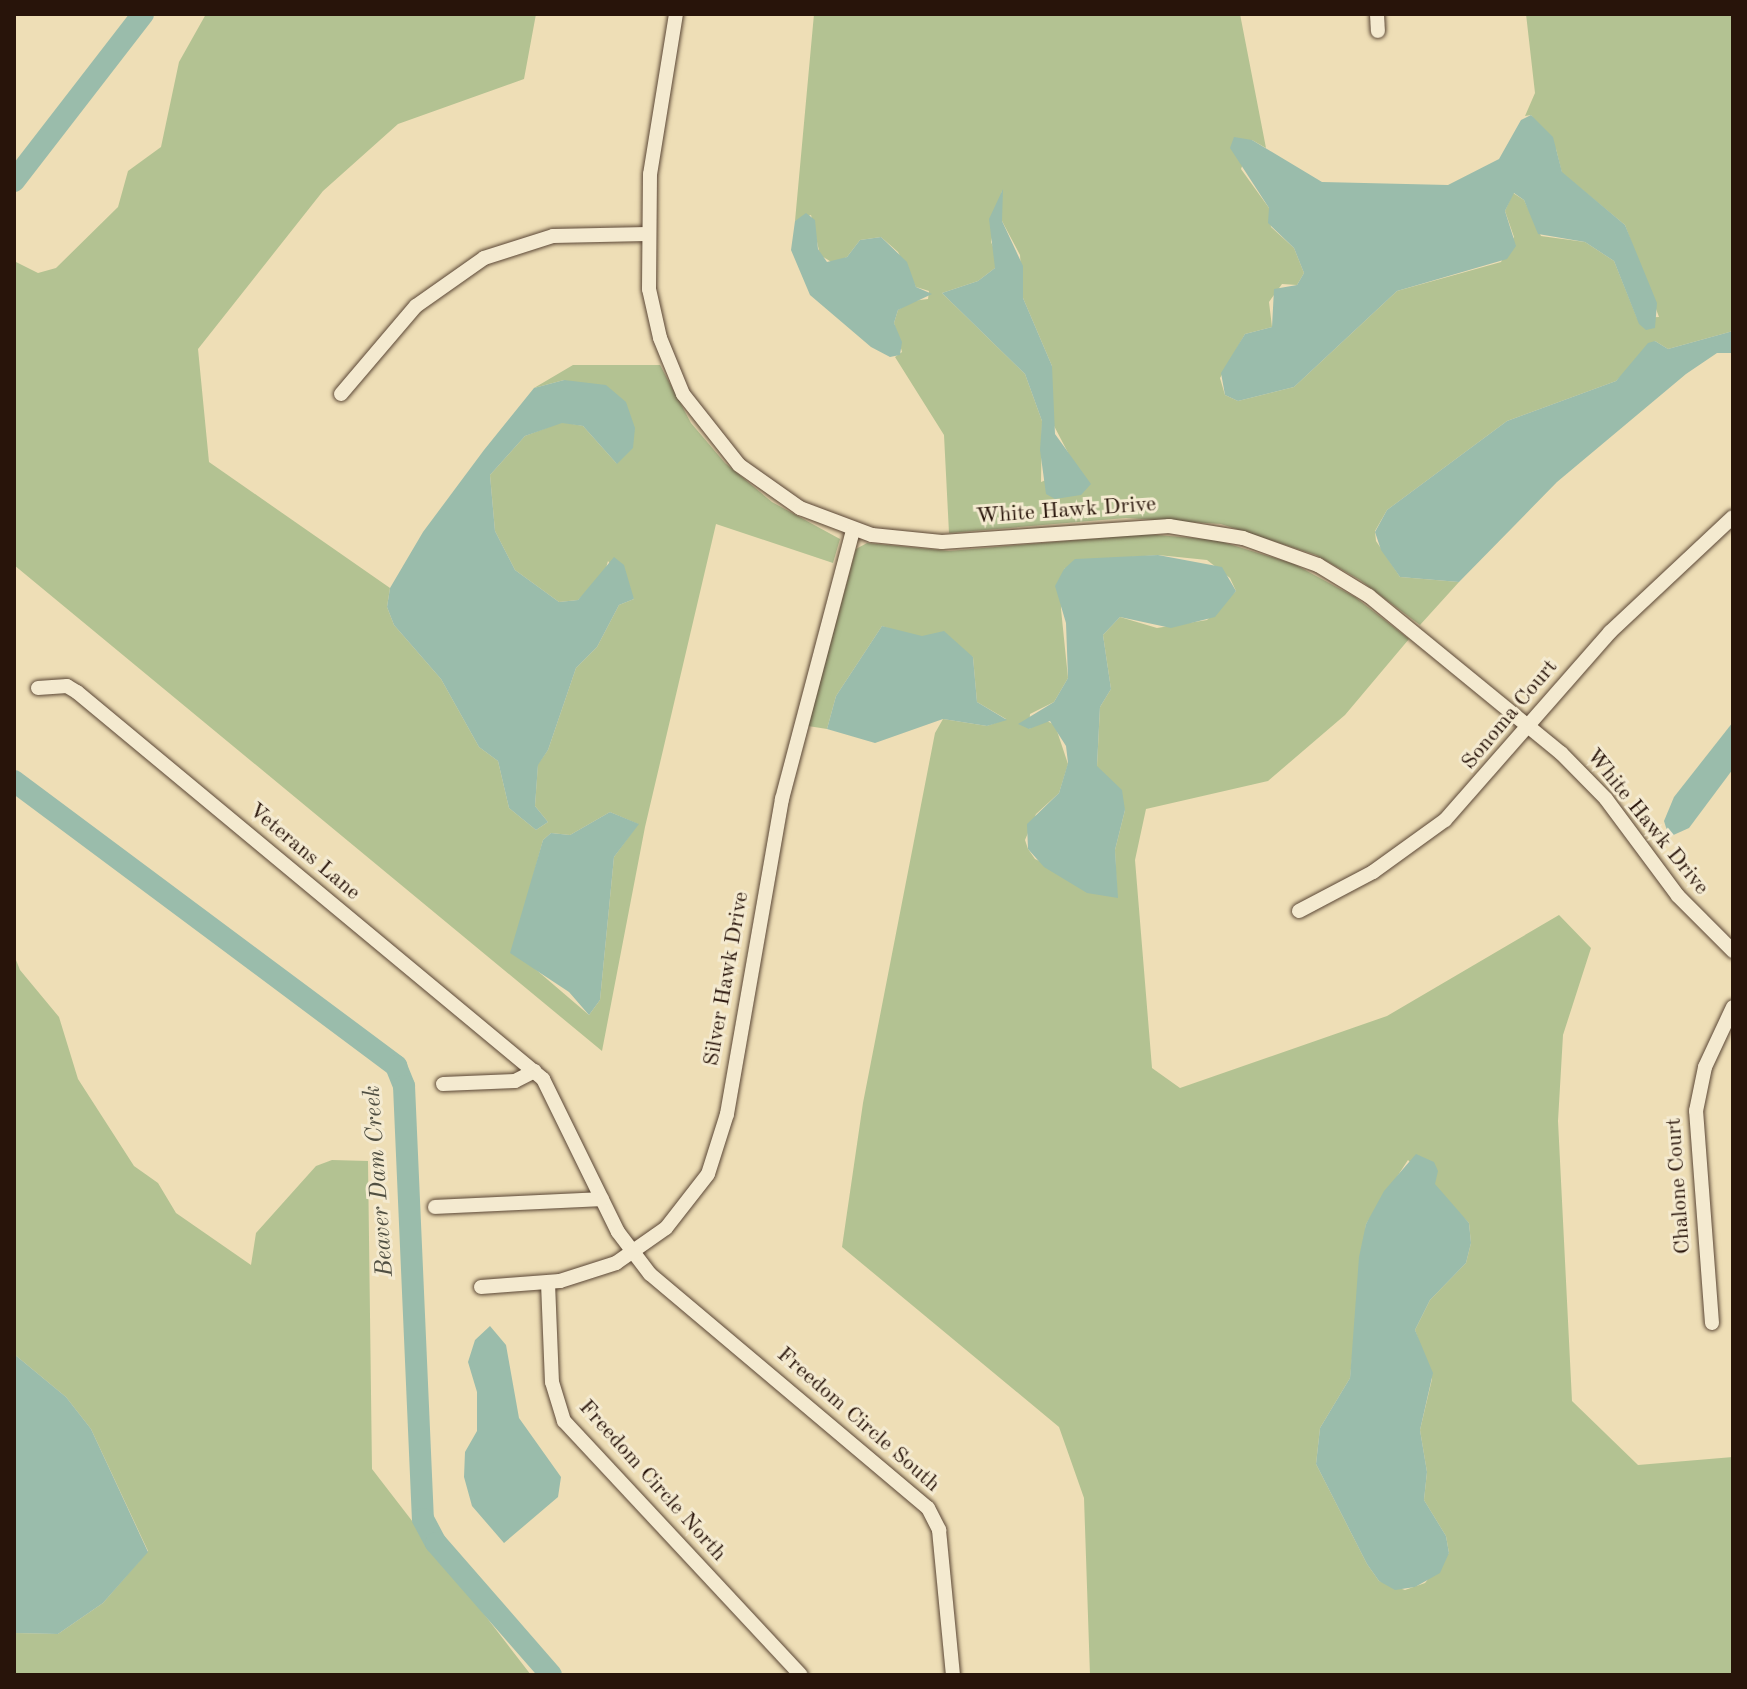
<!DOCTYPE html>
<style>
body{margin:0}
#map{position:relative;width:1747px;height:1689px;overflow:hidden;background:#eedeb6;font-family:"Old Standard TT",serif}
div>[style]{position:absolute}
.green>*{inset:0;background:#b3c292}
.water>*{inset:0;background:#9abcab}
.river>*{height:22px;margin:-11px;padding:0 11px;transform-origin:11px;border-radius:11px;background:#9abcab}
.roads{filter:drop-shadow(0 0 2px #5a4635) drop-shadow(0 0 2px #5a4635)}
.minor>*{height:14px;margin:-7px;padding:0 7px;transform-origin:7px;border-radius:7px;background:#f4ead0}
span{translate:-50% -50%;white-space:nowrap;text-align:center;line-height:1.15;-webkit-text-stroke:6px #f4ead0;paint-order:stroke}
.street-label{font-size:22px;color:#28140a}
.water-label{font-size:24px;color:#504f42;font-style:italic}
.frame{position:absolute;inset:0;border:16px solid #28140a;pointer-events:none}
</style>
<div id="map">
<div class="green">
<div style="clip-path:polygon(evenodd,206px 14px,536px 14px,524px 79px,398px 124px,323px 191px,198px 349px,209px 462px,390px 588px,387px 607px,394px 625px,441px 679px,479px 747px,498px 761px,509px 808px,536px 830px,548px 822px,535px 806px,538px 764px,548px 750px,576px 668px,597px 647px,619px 605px,634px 599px,608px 561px,604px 575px,578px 600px,559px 602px,515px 570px,495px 531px,490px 475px,525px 436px,562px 422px,583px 426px,617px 464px,564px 380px,534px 388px,573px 365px,660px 365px,691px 423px,725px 463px,772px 502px,840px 539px,833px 563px,716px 524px,645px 827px,602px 1051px,14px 565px,14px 261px,38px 273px,56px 268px,118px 207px,128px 171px,161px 147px,179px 62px,206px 14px,610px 812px,638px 824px,614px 857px,600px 1000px,589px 1015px,513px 950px,543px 840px,551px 833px,570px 835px,610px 812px)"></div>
<div style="clip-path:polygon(evenodd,814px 14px,1240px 14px,1266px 148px,1252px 140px,1241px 169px,1269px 208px,1271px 227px,1294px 248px,1304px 273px,1297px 285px,1282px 284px,1269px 302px,1272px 327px,1245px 334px,1220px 378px,1225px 395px,1238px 401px,1294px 387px,1397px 291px,1501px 262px,1514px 237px,1505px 211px,1513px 193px,1524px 200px,1541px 236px,1585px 242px,1614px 261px,1637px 318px,1659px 317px,1625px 225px,1562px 173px,1556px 149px,1531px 115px,1525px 116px,1535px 93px,1526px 14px,1733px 14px,1733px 331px,1668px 349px,1655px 341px,1616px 381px,1507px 421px,1387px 510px,1375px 531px,1376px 541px,1400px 577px,1459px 582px,1420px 625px,1360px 580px,1316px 555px,1221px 524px,1126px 518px,949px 533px,944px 435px,895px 357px,902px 352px,894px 323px,898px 310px,912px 301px,928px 299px,929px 291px,916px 287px,898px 252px,881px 237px,860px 240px,847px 257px,833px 263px,820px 255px,811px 215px,795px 221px,814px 14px,1002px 191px,1002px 221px,1020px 255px,1023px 298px,1052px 366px,1052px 422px,1076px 468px,1041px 482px,1042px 421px,1025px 374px,942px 293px,978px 281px,995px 268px,998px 258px,991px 242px,1002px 191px)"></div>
<div style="clip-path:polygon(evenodd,1146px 534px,1216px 540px,1294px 564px,1355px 597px,1409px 639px,1345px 715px,1268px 781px,1146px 809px,1135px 860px,1152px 1068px,1180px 1088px,1387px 1016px,1559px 915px,1591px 948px,1563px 1035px,1558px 1121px,1572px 1401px,1638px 1465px,1733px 1457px,1733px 1675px,1090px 1675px,1084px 1498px,1059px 1427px,842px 1247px,863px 1103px,935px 733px,943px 719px,987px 726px,1006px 719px,977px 702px,973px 657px,882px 626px,836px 696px,827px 729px,808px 726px,856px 549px,867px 543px,949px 551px,1146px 534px,1158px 555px,1207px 560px,1230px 578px,1236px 591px,1207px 620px,1157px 628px,1120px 617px,1103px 635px,1111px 689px,1100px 707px,1097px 767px,1125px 810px,1115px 850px,1117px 897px,1035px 859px,1028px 849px,1025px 840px,1036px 814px,1059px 793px,1068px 764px,1055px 725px,1045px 720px,1029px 729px,1030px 714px,1054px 702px,1068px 678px,1061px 609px,1064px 569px,1078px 561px,1158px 555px,1146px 534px,1408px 1160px,1469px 1223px,1471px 1243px,1466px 1263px,1430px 1300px,1415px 1330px,1432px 1379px,1420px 1430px,1427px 1472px,1424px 1500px,1446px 1536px,1449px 1553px,1425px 1583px,1405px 1590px,1379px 1581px,1367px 1564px,1316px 1464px,1320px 1428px,1350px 1378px,1366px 1224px,1408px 1160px)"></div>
<div style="clip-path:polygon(14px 955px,20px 970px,59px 1017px,78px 1079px,134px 1166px,158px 1183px,176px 1213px,251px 1265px,256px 1233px,316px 1166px,332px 1160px,368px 1161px,372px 1469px,531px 1675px,14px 1675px,14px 1633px,58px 1634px,103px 1603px,148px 1551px,91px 1429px,66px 1397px,14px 1354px)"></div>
</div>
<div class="water">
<div style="clip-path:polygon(1531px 115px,1553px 137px,1562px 172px,1625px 225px,1657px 303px,1655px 328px,1646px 330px,1639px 324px,1614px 261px,1585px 242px,1538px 234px,1524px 200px,1514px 193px,1505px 211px,1516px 246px,1507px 259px,1397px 291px,1294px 387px,1238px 401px,1225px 395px,1221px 373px,1245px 334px,1272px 327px,1274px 289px,1297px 285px,1304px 273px,1294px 248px,1268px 223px,1269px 208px,1230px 148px,1234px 137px,1252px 140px,1322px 182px,1448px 185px,1499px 159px,1521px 120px)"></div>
<div style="clip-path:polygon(1003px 189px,1002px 221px,1023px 266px,1023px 298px,1052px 366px,1055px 434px,1091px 484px,1081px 495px,1055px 499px,1046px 494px,1040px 450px,1042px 421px,1025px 374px,942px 293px,978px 281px,995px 268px,989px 219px)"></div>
<div style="clip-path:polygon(806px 213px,815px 220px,818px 249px,827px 262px,847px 257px,860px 240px,881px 237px,907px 262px,916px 287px,932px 294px,898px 310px,894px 323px,902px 342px,900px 355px,890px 357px,871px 347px,810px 295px,791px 250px,795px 221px)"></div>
<div style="clip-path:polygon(1733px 331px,1733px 353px,1717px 353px,1686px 374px,1557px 482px,1459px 582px,1400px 577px,1381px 550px,1375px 532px,1387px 510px,1507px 421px,1616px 381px,1648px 343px,1655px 341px,1668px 349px)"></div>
<div style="clip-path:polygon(564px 380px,606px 385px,626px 402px,635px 428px,633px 448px,617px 464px,583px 426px,562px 423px,525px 436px,490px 475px,495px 531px,515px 570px,559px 602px,578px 600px,614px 557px,624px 565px,634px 599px,619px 605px,597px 647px,576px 668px,548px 750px,538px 765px,535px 806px,548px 822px,536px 830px,509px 808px,498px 761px,479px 747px,441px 679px,394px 625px,387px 607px,390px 588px,423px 532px,484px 450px,534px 388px)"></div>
<div style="clip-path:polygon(1158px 555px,1222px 567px,1236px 591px,1215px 617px,1171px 628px,1120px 617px,1103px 635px,1111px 689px,1100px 707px,1097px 766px,1122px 790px,1125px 810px,1115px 850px,1118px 898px,1087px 893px,1044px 867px,1028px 849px,1027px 824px,1059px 793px,1068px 763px,1066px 746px,1050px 721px,1029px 729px,1018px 724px,1054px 702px,1068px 678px,1066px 623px,1055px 586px,1064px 569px,1075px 559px)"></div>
<div style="clip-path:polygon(882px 626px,922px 636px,944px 631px,973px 657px,977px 702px,1007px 720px,987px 726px,943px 719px,875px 743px,827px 729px,836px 696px)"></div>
<div style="clip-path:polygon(1733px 722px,1733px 769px,1689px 828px,1669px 837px,1664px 821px,1674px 797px)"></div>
<div style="clip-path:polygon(610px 812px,639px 824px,614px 857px,600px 1000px,589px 1015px,569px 992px,510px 953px,543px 840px,551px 833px,570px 835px)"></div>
<div style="clip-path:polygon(1416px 1154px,1434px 1162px,1438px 1171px,1435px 1184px,1469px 1223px,1471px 1243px,1466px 1263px,1430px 1300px,1415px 1330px,1433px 1373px,1420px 1430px,1427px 1472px,1424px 1500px,1446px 1536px,1449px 1553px,1440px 1573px,1415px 1587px,1395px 1590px,1379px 1581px,1367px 1564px,1316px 1464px,1320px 1428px,1350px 1378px,1359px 1257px,1366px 1224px,1384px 1191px)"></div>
<div style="clip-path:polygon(490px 1326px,506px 1345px,519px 1418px,561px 1477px,558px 1497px,504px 1543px,472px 1506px,464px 1477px,465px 1452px,477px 1431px,477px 1392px,468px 1362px,475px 1340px)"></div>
<div style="clip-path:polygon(14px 1354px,66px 1397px,91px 1429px,148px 1552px,103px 1603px,58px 1634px,14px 1633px)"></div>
</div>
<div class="river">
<div style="left:14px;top:181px;width:211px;rotate:-52.3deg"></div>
<div style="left:14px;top:781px;width:477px;rotate:36.7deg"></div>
<div style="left:396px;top:1066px;width:22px;rotate:68deg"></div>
<div style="left:404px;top:1086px;width:433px;rotate:87.5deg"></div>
<div style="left:423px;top:1519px;width:27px;rotate:62deg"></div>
<div style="left:436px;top:1543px;width:175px;rotate:48.9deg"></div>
</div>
<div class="roads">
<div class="minor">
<div style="left:676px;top:14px;width:162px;rotate:99.2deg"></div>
<div style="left:650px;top:174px;width:115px;rotate:90.5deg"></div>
<div style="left:649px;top:289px;width:50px;rotate:77.3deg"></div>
<div style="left:660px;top:338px;width:61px;rotate:67.7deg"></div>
<div style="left:683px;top:394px;width:90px;rotate:51.7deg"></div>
<div style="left:739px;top:465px;width:75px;rotate:35.2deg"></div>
<div style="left:800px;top:508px;width:77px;rotate:20.6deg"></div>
<div style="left:872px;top:535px;width:70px;rotate:5.7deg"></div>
<div style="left:942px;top:542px;width:228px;rotate:-4deg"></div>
<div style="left:1169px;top:526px;width:75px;rotate:9.2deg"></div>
<div style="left:1243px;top:538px;width:80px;rotate:19.8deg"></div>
<div style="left:1318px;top:565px;width:60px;rotate:31.3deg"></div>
<div style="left:1369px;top:596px;width:248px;rotate:39.3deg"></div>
<div style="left:1561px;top:753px;width:64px;rotate:45.6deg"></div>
<div style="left:1606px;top:799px;width:121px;rotate:53.4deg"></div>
<div style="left:1678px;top:896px;width:78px;rotate:45deg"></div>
<div style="left:1377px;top:14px;width:17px;rotate:87deg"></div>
<div style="left:341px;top:394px;width:116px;rotate:-49.6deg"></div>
<div style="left:416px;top:306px;width:83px;rotate:-35.2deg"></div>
<div style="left:484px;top:258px;width:72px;rotate:-17.7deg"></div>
<div style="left:553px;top:236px;width:94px;rotate:-1.2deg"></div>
<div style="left:38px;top:688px;width:29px;rotate:-4deg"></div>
<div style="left:67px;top:686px;width:12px;rotate:31deg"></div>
<div style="left:77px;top:692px;width:606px;rotate:39.71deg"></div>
<div style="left:543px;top:1079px;width:170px;rotate:63.9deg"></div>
<div style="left:618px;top:1232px;width:53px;rotate:52.7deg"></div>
<div style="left:650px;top:1274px;width:363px;rotate:40.1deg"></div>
<div style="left:928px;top:1508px;width:25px;rotate:63deg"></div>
<div style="left:939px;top:1530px;width:146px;rotate:84.5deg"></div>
<div style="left:1299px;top:911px;width:84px;rotate:-27.8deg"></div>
<div style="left:1373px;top:872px;width:89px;rotate:-35.8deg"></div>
<div style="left:1445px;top:820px;width:250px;rotate:-48.7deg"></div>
<div style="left:1610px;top:632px;width:168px;rotate:-43.1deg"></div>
<div style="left:443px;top:1084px;width:72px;rotate:-2.4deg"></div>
<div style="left:515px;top:1081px;width:22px;rotate:-27deg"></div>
<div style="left:435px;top:1207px;width:167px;rotate:-2.7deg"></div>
<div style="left:548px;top:1283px;width:99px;rotate:87.7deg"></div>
<div style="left:552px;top:1382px;width:41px;rotate:72.9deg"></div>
<div style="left:564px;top:1421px;width:347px;rotate:47deg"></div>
<div style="left:481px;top:1287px;width:79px;rotate:-4.3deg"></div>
<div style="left:560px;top:1281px;width:59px;rotate:-17.8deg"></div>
<div style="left:616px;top:1263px;width:61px;rotate:-35deg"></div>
<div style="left:666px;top:1228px;width:68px;rotate:-52.1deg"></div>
<div style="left:708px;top:1174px;width:63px;rotate:-72.4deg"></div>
<div style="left:727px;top:1114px;width:320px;rotate:-80.1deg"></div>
<div style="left:782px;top:799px;width:278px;rotate:-75.2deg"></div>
<div style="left:1712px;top:1323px;width:213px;rotate:-94.3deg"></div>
<div style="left:1696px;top:1111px;width:45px;rotate:-78.4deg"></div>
<div style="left:1705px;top:1067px;width:66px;rotate:-65deg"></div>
</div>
</div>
<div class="street-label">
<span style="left:1066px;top:511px;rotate:-4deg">White Hawk Drive</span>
<span style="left:1510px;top:715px;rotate:-50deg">Sonoma Court</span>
<span style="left:1647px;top:822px;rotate:51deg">White Hawk Drive</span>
<span style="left:304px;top:852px;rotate:40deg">Veterans Lane</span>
<span style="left:727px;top:979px;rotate:-80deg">Silver Hawk Drive</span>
<span style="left:1679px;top:1186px;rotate:-94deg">Chalone Court</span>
<span style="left:858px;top:1420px;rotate:41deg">Freedom Circle South</span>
<span style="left:652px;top:1481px;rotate:48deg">Freedom Circle North</span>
</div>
<div class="water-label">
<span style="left:380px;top:1181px;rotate:-94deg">Beaver Dam Creek</span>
</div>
<div class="frame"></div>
</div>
